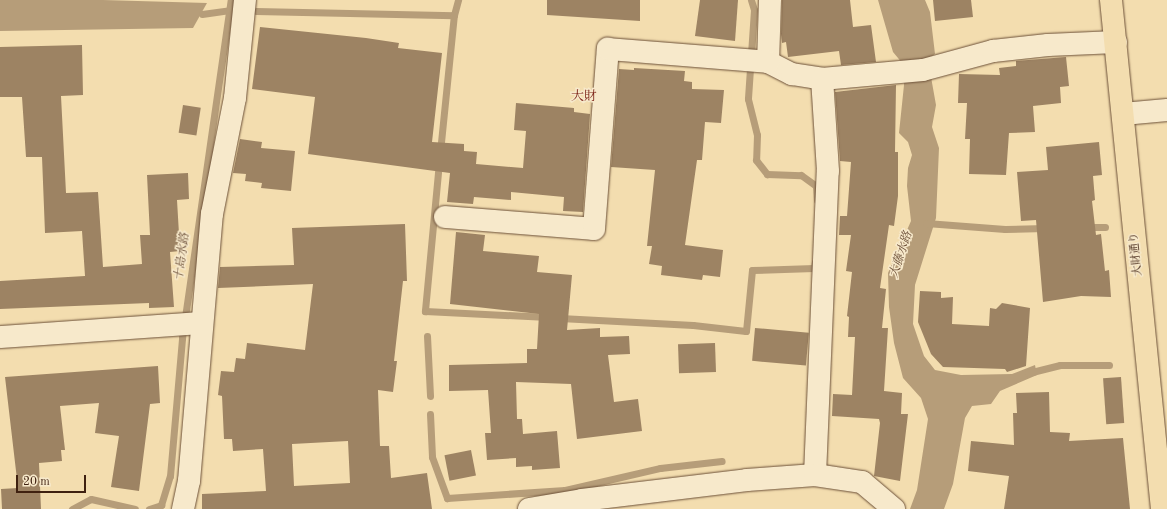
<!DOCTYPE html>
<meta charset="utf-8">
<style>
body{margin:0}
#map{position:relative;width:1167px;height:509px;overflow:hidden;background:#f3ddaf;font-family:"Old Standard TT","Noto Serif JP",serif}
div>[style]{position:absolute}
.water>*{inset:0;background:#b69d79}
.stream>*{height:7px;margin:-3.5px;padding:0 3.5px;transform-origin:3.5px;border-radius:3.5px;background:#b69d79}
.building>*{inset:0;background:#9d8363;transform-origin:0 0}
.roads{filter:drop-shadow(0 0 1px #6c5038) drop-shadow(0 0 1px #6c5038)}
.minor>*{height:22px;margin:-11px;padding:0 11px;transform-origin:11px;border-radius:11px;background:#f7e9cb}
.primary>*{height:22px;margin:-11px;padding:0 11px;transform-origin:11px;border-radius:11px;background:#f3ddaf}
span{translate:-50% -50%;white-space:nowrap;text-align:center;line-height:1.15;-webkit-text-stroke:3px #f7e9cb;paint-order:stroke}
.street-label{font-size:11px;color:#3f2110}
.water-label{font-size:12px;color:#694c35;font-style:italic}
.quarter-label{font-size:13px;color:#7a1f14}
.scale{position:absolute;left:16px;top:475px;width:70px;height:18px;box-sizing:border-box;border:2px solid #3f2110;border-top:0;padding-left:5px;font-size:12px;line-height:14px;white-space:nowrap;color:#3f2110;-webkit-text-stroke:3px #f7e9cb;paint-order:stroke}
</style>
<div id="map">
<div class="water">
<div style="clip-path:polygon(0 0,103px 0,207px 3px,193px 28px,0 31px)"></div>
<div style="clip-path:polygon(878px 0,925px 0,930px 12px,935px 54px,924px 61px,931px 77px,936px 105px,932px 127px,939px 148px,936px 218px,915px 285px,913px 324px,924px 356px,935px 370px,961px 375px,1012px 374px,1035px 365px,1037px 375px,1000px 391px,991px 404px,972px 406px,965px 418px,953px 484px,944px 509px,910px 509px,917px 490px,928px 419px,921px 398px,903px 378px,894px 343px,889px 307px,888px 273px,911px 221px,907px 186px,908px 168px,912px 155px,908px 142px,899px 133px,904px 85px,903px 64px,893px 52px)"></div>
</div>
<div class="stream">
<div style="left:751px;top:0;width:10px;rotate:73deg"></div>
<div style="left:754px;top:10px;width:89px;rotate:93.9deg"></div>
<div style="left:748px;top:99px;width:37px;rotate:76deg"></div>
<div style="left:757px;top:135px;width:25px;rotate:92deg"></div>
<div style="left:756px;top:160px;width:18px;rotate:52deg"></div>
<div style="left:767px;top:174px;width:34px;rotate:2deg"></div>
<div style="left:801px;top:175px;width:19px;rotate:36deg"></div>
<div style="left:816px;top:186px;width:14px;rotate:86deg"></div>
<div style="left:256px;top:11px;width:198px;rotate:1.2deg"></div>
<div style="left:202px;top:14px;width:28px;rotate:-8deg"></div>
<div style="left:440px;top:152px;width:138px;rotate:-84.2deg"></div>
<div style="left:454px;top:15px;width:16px;rotate:-75deg"></div>
<div style="left:439px;top:162px;width:150px;rotate:95.4deg"></div>
<div style="left:425px;top:311px;width:123px;rotate:2.8deg"></div>
<div style="left:926px;top:223px;width:79px;rotate:4.3deg"></div>
<div style="left:1005px;top:229px;width:40px;rotate:-1.4deg"></div>
<div style="left:1085px;top:227px;width:20px"></div>
<div style="left:560px;top:318px;width:133px;rotate:3deg"></div>
<div style="left:693px;top:325px;width:53px;rotate:6.5deg"></div>
<div style="left:746px;top:331px;width:61px;rotate:-84.4deg"></div>
<div style="left:752px;top:270px;width:62px;rotate:-1.8deg"></div>
<div style="left:814px;top:268px;width:6px;rotate:-81deg"></div>
<div style="left:427px;top:336px;width:60px;rotate:87.1deg"></div>
<div style="left:1028px;top:373px;width:33px;rotate:-14deg"></div>
<div style="left:1060px;top:365px;width:49px"></div>
<div style="left:430px;top:414px;width:43px;rotate:87.3deg"></div>
<div style="left:432px;top:457px;width:44px;rotate:69.9deg"></div>
<div style="left:447px;top:498px;width:118px;rotate:-3.9deg"></div>
<div style="left:565px;top:490px;width:11px;rotate:80deg"></div>
<div style="left:565px;top:490px;width:98px;rotate:-13deg"></div>
<div style="left:660px;top:468px;width:62px;rotate:-6.4deg"></div>
<div style="left:72px;top:509px;width:21px;rotate:-28deg"></div>
<div style="left:91px;top:499px;width:45px;rotate:12.8deg"></div>
<div style="left:149px;top:509px;width:13px;rotate:-18deg"></div>
<div style="left:161px;top:505px;width:30px;rotate:-73deg"></div>
<div style="left:170px;top:476px;width:139px;rotate:-85deg"></div>
<div style="left:182px;top:338px;width:342px;rotate:-81.8deg"></div>
</div>
<div class="building">
<div style="clip-path:polygon(547px 0,640px 0,640px 21px,547px 15px)"></div>
<div style="clip-path:polygon(700px 0,738px 0,735px 41px,695px 36px)"></div>
<div style="clip-path:polygon(782px 0,850px 0,853px 27px,871px 25px,876px 62px,841px 65px,839px 51px,788px 57px,786px 42px,782px 43px,781px 34px)"></div>
<div style="clip-path:polygon(933px 0,971px 0,973px 17px,935px 21px)"></div>
<div style="clip-path:polygon(260px 27px,366px 38px,399px 43px,398px 48px,442px 53px,432px 142px,464px 144px,464px 151px,477px 152px,476px 164px,523px 168px,526px 131px,514px 130px,516px 103px,574px 108px,574px 112px,590px 114px,583px 212px,563px 211px,564px 197px,511px 192px,511px 200px,474px 197px,473px 204px,447px 202px,450px 173px,308px 154px,315px 97px,252px 89px)"></div>
<div style="clip-path:polygon(82px 45px,83px 95px,61px 96px,66px 193px,98px 192px,103px 267px,142px 264px,140px 235px,150px 235px,147px 175px,188px 173px,189px 199px,177px 200px,180px 251px,170px 252px,174px 307px,149px 308px,149px 303px,0 309px,0 281px,85px 276px,82px 231px,45px 233px,42px 157px,26px 157px,22px 97px,0 97px,0 47px)"></div>
<div style="clip-path:polygon(1066px 57px,1069px 86px,1060px 87px,1061px 103px,1033px 106px,1035px 132px,1009px 133px,1006px 175px,969px 174px,970px 139px,965px 139px,967px 103px,958px 103px,959px 74px,1000px 75px,999px 68px,1016px 66px,1016px 61px)"></div>
<div style="clip-path:polygon(634px 68px,685px 71px,684px 81px,692px 82px,692px 89px,724px 90px,721px 123px,705px 122px,702px 160px,697px 160px,685px 245px,723px 250px,720px 277px,703px 275px,702px 280px,661px 275px,662px 266px,649px 264px,652px 246px,647px 246px,655px 170px,611px 167px,619px 69px,634px 70px)"></div>
<div style="clip-path:polygon(896px 85px,895px 152px,898px 152px,898px 196px,894px 226px,889px 225px,880px 288px,886px 289px,882px 328px,888px 328px,884px 391px,902px 393px,901px 414px,908px 414px,900px 481px,874px 476px,880px 423px,879px 419px,832px 416px,833px 394px,852px 395px,855px 337px,848px 337px,849px 317px,847px 316px,852px 272px,846px 271px,851px 235px,839px 235px,840px 216px,847px 216px,851px 162px,840px 161px,835px 92px)"></div>
<div style="left:183px;top:105px;width:18px;height:28px;rotate:9deg"></div>
<div style="clip-path:polygon(240px 139px,262px 142px,261px 148px,295px 151px,291px 191px,261px 188px,262px 183px,245px 181px,246px 174px,233px 173px)"></div>
<div style="clip-path:polygon(1099px 142px,1102px 175px,1093px 176px,1095px 200px,1092px 201px,1096px 235px,1101px 234px,1105px 271px,1109px 270px,1111px 297px,1081px 296px,1043px 302px,1036px 220px,1021px 221px,1017px 172px,1048px 170px,1046px 147px)"></div>
<div style="clip-path:polygon(evenodd,405px 224px,407px 281px,403px 281px,394px 361px,397px 361px,393px 392px,378px 390px,380px 446px,389px 446px,391px 478px,427px 473px,432px 509px,202px 509px,202px 494px,266px 491px,263px 449px,233px 451px,232px 439px,224px 439px,222px 396px,218px 395px,221px 371px,234px 372px,236px 358px,245px 359px,247px 343px,305px 350px,313px 284px,218px 288px,220px 267px,294px 265px,292px 228px,405px 224px,348px 441px,350px 483px,294px 486px,292px 444px,348px 441px)"></div>
<div style="clip-path:polygon(456px 232px,485px 235px,483px 251px,539px 256px,537px 272px,572px 275px,567px 330px,600px 328px,600px 337px,629px 336px,630px 354px,608px 355px,614px 402px,638px 399px,642px 431px,577px 439px,571px 384px,516px 382px,517px 419px,522px 419px,523px 434px,557px 431px,560px 468px,532px 470px,532px 466px,516px 467px,516px 458px,487px 460px,485px 433px,491px 433px,488px 390px,449px 391px,449px 365px,527px 363px,527px 349px,537px 349px,539px 314px,450px 304px)"></div>
<div style="clip-path:polygon(920px 291px,941px 292px,941px 298px,953px 297px,952px 324px,989px 326px,990px 308px,996px 309px,1002px 303px,1030px 308px,1026px 366px,1007px 372px,1005px 369px,943px 367px,931px 354px,918px 322px)"></div>
<div style="left:755px;top:328px;width:54px;height:33px;rotate:5deg"></div>
<div style="left:715px;top:343px;width:29px;height:37px;rotate:88deg"></div>
<div style="clip-path:polygon(158px 366px,160px 403px,150px 404px,139px 491px,111px 487px,119px 436px,95px 433px,99px 403px,60px 406px,65px 450px,61px 450px,62px 461px,39px 463px,41px 509px,2px 509px,1px 489px,18px 488px,5px 377px)"></div>
<div style="left:1121px;top:377px;width:46px;height:18px;rotate:86deg"></div>
<div style="clip-path:polygon(1049px 392px,1050px 432px,1070px 433px,1069px 441px,1123px 438px,1130px 509px,1004px 509px,1009px 476px,968px 471px,971px 441px,1014px 445px,1013px 413px,1017px 413px,1016px 393px)"></div>
<div style="left:471px;top:450px;width:26px;height:27px;rotate:79deg"></div>
</div>
<div class="roads">
<div class="minor">
<div style="left:770px;top:0;width:62px;rotate:91.8deg"></div>
<div style="left:768px;top:62px;width:27px;rotate:27deg"></div>
<div style="left:792px;top:74px;width:30px;rotate:9deg"></div>
<div style="left:822px;top:79px;width:101px;rotate:-5.1deg"></div>
<div style="left:923px;top:70px;width:73px;rotate:-15.2deg"></div>
<div style="left:993px;top:51px;width:55px;rotate:-6.2deg"></div>
<div style="left:1048px;top:45px;width:68px;rotate:-2.5deg"></div>
<div style="left:1123px;top:114px;width:44px;rotate:-5.2deg"></div>
<div style="left:445px;top:217px;width:149px;rotate:4.6deg"></div>
<div style="left:594px;top:229px;width:181px;rotate:-85.6deg"></div>
<div style="left:608px;top:49px;width:161px;rotate:4.6deg"></div>
<div style="left:0;top:337px;width:201px;rotate:-4deg"></div>
<div style="left:815px;top:475px;width:304px;rotate:-87.6deg"></div>
<div style="left:828px;top:171px;width:92px;rotate:-93.7deg"></div>
<div style="left:183px;top:509px;width:29px;rotate:-78deg"></div>
<div style="left:189px;top:481px;width:268px;rotate:-85.1deg"></div>
<div style="left:212px;top:214px;width:118px;rotate:-78.8deg"></div>
<div style="left:235px;top:98px;width:99px;rotate:-84.2deg"></div>
<div style="left:529px;top:509px;width:54px;rotate:-9.6deg"></div>
<div style="left:582px;top:500px;width:166px;rotate:-6.9deg"></div>
<div style="left:747px;top:480px;width:68px;rotate:-4.2deg"></div>
<div style="left:815px;top:475px;width:48px;rotate:8.5deg"></div>
<div style="left:862px;top:482px;width:42px;rotate:40.2deg"></div>
</div>
<div class="primary">
<div style="left:1111px;top:0;width:512px;rotate:84.28deg"></div>
</div>
</div>
<div class="street-label">
<span style="left:1137px;top:254px;rotate:-96deg">大財通り</span>
</div>
<div class="water-label">
<span style="left:902px;top:255px;rotate:-72deg">大藤水路</span>
<span style="left:183px;top:257px;rotate:-82deg">十島水路</span>
</div>
<div class="quarter-label">
<span style="left:584px;top:97px">大財</span>
</div>
<div class="scale">20 m</div>
</div>
